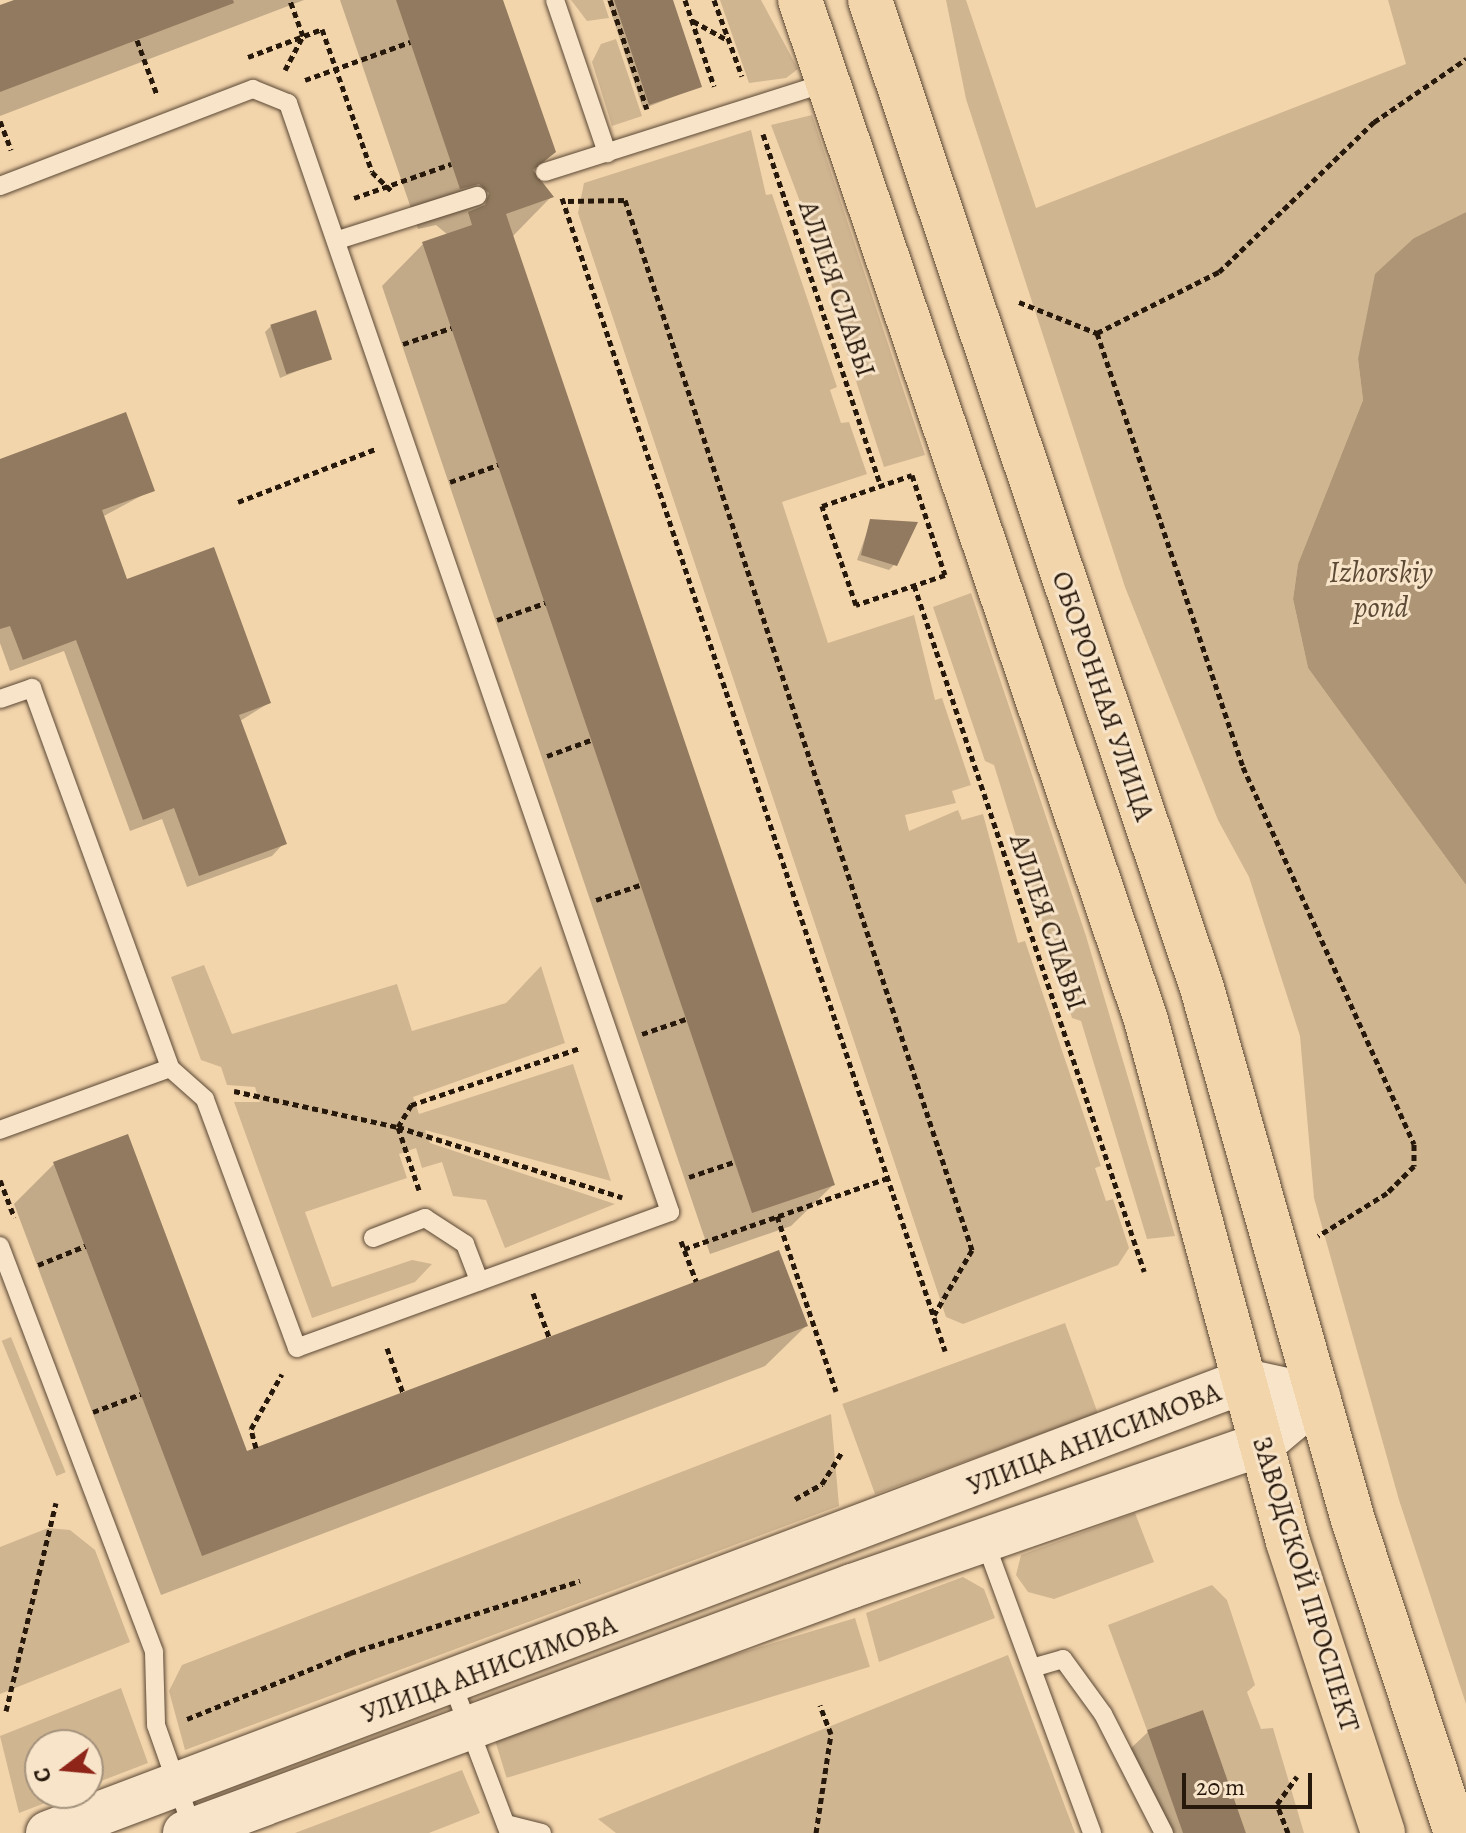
<!DOCTYPE html>
<meta charset="utf-8">
<style>
body{margin:0}
#map{position:relative;width:1466px;height:1833px;overflow:hidden;background:#f3d5ac;font-family:Alegreya,serif}
div>[style]{position:absolute}
.green>*{inset:0;background:#d0b591;transform-origin:0 0}
.water>*{inset:0;background:#ae9576}
.shadow>*{inset:0;background:#0003}
.building>*{inset:0;background:#917a5f;transform-origin:0 0}
.path>*{height:5px;margin-top:-2.5px;transform-origin:0;background:repeating-linear-gradient(90deg,#27180c 0 6px,transparent 0 10px)}
.roads{filter:drop-shadow(0 0 2px #5a4734) drop-shadow(0 0 2px #5a4734)}
.service>*{height:18px;margin:-9px;padding:0 9px;transform-origin:9px;border-radius:9px;background:#f7e4c9}
.secondary>*{height:44px;margin:-22px;padding:0 22px;transform-origin:22px;border-radius:22px;background:#f7e4c9}
.primary>*{height:44px;margin:-22px;padding:0 22px;transform-origin:22px;border-radius:22px;background:#f3d5ac}
span{translate:-50% -50%;white-space:nowrap;text-align:center;line-height:1.15;-webkit-text-stroke:6px #f7e4c9;paint-order:stroke}
.street-label{font-size:28px;color:#27180c}
.water-label{font-size:30px;color:#5d4a36;font-style:italic}
.north{position:absolute;left:24px;top:1729px;width:80px;height:80px;box-sizing:border-box;background:#f7e4c9;border:2px solid #a4927d;border-radius:50%;rotate:254deg;font-size:22px;font-weight:700;line-height:32px;text-align:center;color:#27180c}
.north::after{content:'';display:block;margin:auto;width:28px;height:36px;background:#8f2418;clip-path:polygon(50% 0,100% 100%,50% 72%,0 100%)}
.scale{position:absolute;left:1182px;top:1773px;width:130px;height:36px;box-sizing:border-box;border:4px solid #27180c;border-top:0;padding-left:10px;font-size:24px;line-height:28px;white-space:nowrap;color:#27180c;-webkit-text-stroke:6px #f7e4c9;paint-order:stroke}
</style>
<div id="map">
<div class="green">
<div style="clip-path:polygon(571px 0,603px 0,609px 18px,587px 21px)"></div>
<div style="clip-path:polygon(720px 0,761px 0,798px 69px,786px 78px,749px 83px)"></div>
<div style="clip-path:polygon(946px 0,966px 0,1036px 208px,1406px 64px,1388px 0,1466px 0,1466px 212px,1414px 238px,1358px 359px,1363px 400px,1298px 564px,1293px 599px,1308px 668px,1466px 885px,1466px 1704px,1399px 1500px,1314px 1198px,1300px 1036px,1249px 877px,1218px 820px,1125px 587px,966px 99px)"></div>
<div style="clip-path:polygon(616px 39px,642px 116px,612px 126px,592px 62px,601px 44px)"></div>
<div style="clip-path:polygon(812px 115px,925px 455px,884px 467px,830px 301px,836px 297px,771px 125px)"></div>
<div style="clip-path:polygon(751px 130px,766px 195px,772px 194px,837px 387px,830px 390px,841px 423px,849px 422px,867px 474px,782px 502px,828px 643px,914px 615px,935px 700px,942px 698px,971px 785px,952px 791px,956px 803px,905px 815px,909px 831px,958px 810px,962px 820px,983px 814px,1018px 943px,1025px 941px,1101px 1166px,1095px 1168px,1106px 1201px,1113px 1199px,1129px 1248px,1118px 1265px,963px 1324px,946px 1317px,578px 213px,584px 183px)"></div>
<div style="clip-path:polygon(971px 593px,1086px 936px,1175px 1236px,1147px 1239px,1081px 1021px,1072px 1018px,994px 765px,985px 761px,933px 607px)"></div>
<div style="clip-path:polygon(204px 965px,232px 1034px,397px 984px,412px 1031px,506px 1003px,541px 966px,565px 1043px,413px 1097px,419px 1114px,573px 1064px,611px 1181px,425px 1130px,430px 1143px,615px 1204px,505px 1248px,486px 1200px,453px 1196px,442px 1162px,422px 1168px,416px 1148px,399px 1154px,407px 1178px,305px 1212px,332px 1287px,412px 1260px,432px 1264px,415px 1282px,312px 1318px,234px 1102px,260px 1102px,255px 1087px,227px 1085px,221px 1067px,201px 1060px,171px 977px)"></div>
<div style="left:1065px;top:1323px;width:96px;height:237px;rotate:70deg"></div>
<div style="left:11px;top:1337px;width:146px;height:10px;rotate:68deg"></div>
<div style="clip-path:polygon(831px 1414px,839px 1506px,185px 1750px,169px 1691px,182px 1665px)"></div>
<div style="clip-path:polygon(1135px 1513px,1154px 1562px,1054px 1599px,1028px 1592px,1016px 1575px,1021px 1555px)"></div>
<div style="clip-path:polygon(48px 1528px,70px 1530px,95px 1550px,130px 1642px,0 1694px,0 1547px)"></div>
<div style="clip-path:polygon(963px 1577px,984px 1589px,995px 1618px,879px 1662px,866px 1613px)"></div>
<div style="clip-path:polygon(1212px 1585px,1227px 1600px,1255px 1685px,1247px 1692px,1261px 1729px,1273px 1728px,1304px 1833px,1246px 1833px,1203px 1710px,1147px 1730px,1108px 1625px)"></div>
<div style="left:855px;top:1618px;width:51px;height:380px;rotate:73deg"></div>
<div style="clip-path:polygon(1008px 1655px,1075px 1833px,616px 1833px,598px 1819px)"></div>
<div style="clip-path:polygon(121px 1688px,148px 1763px,88px 1786px,88px 1745px,40px 1745px,40px 1793px,71px 1793px,19px 1813px,0 1736px)"></div>
<div style="clip-path:polygon(462px 1770px,480px 1813px,429px 1833px,295px 1833px)"></div>
</div>
<div class="water">
<div style="clip-path:polygon(1466px 212px,1466px 885px,1308px 668px,1293px 599px,1298px 564px,1363px 400px,1358px 359px,1375px 274px,1414px 238px)"></div>
</div>
<div class="shadow">
<div style="clip-path:polygon(19px 0,304px 0,0 116px,0 7px)"></div>
<div style="clip-path:polygon(340px 0,501px 0,554px 152px,533px 173px,551px 197px,512px 237px,833px 1185px,791px 1226px,710px 1254px,382px 286px,423px 244px,448px 235px,436px 225px,418px 229px)"></div>
<div style="clip-path:polygon(607px 0,671px 0,700px 86px,643px 109px)"></div>
<div style="clip-path:polygon(271px 326px,329px 358px,280px 378px,265px 332px)"></div>
<div style="clip-path:polygon(0 461px,152px 490px,102px 517px,126px 582px,269px 703px,240px 721px,284px 843px,272px 856px,187px 887px,162px 819px,130px 831px,64px 651px,10px 671px,0 643px)"></div>
<div style="clip-path:polygon(871px 521px,895px 564px,889px 570px,857px 560px)"></div>
<div style="clip-path:polygon(54px 1164px,246px 1454px,806px 1326px,765px 1366px,161px 1595px,14px 1204px)"></div>
<div style="clip-path:polygon(1202px 1713px,1244px 1833px,1158px 1833px,1129px 1750px,1148px 1732px)"></div>
</div>
<div class="building">
<div style="clip-path:polygon(14px 0,233px 0,234px 3px,0 92px,0 5px)"></div>
<div style="clip-path:polygon(396px 0,503px 0,556px 152px,533px 170px,554px 197px,506px 214px,835px 1185px,752px 1213px,422px 242px,472px 225px,468px 212px,485px 205px,489px 193px,479px 184px,460px 189px)"></div>
<div style="clip-path:polygon(614px 0,673px 0,702px 87px,649px 105px)"></div>
<div style="left:316px;top:310px;width:52px;height:48px;rotate:72deg"></div>
<div style="clip-path:polygon(126px 412px,155px 491px,102px 510px,127px 579px,214px 547px,271px 703px,239px 715px,287px 844px,199px 876px,174px 808px,143px 820px,76px 640px,23px 660px,10px 626px,0 629px,0 459px)"></div>
<div style="clip-path:polygon(870px 519px,918px 522px,897px 566px,861px 555px)"></div>
<div style="clip-path:polygon(128px 1134px,247px 1451px,779px 1250px,808px 1326px,202px 1556px,53px 1162px)"></div>
<div style="clip-path:polygon(1203px 1710px,1246px 1833px,1183px 1833px,1147px 1730px)"></div>
</div>
<div class="path">
<div style="left:610px;top:0;width:115px;rotate:71.3deg"></div>
<div style="left:685px;top:0;width:91px;rotate:71.4deg"></div>
<div style="left:714px;top:0;width:81px;rotate:69.8deg"></div>
<div style="left:693px;top:21px;width:38px;rotate:29deg"></div>
<div style="left:137px;top:40px;width:59px;rotate:70deg"></div>
<div style="left:248px;top:57px;width:79px;rotate:-20.7deg"></div>
<div style="left:322px;top:29px;width:151px;rotate:70.7deg"></div>
<div style="left:372px;top:172px;width:28px;rotate:44deg"></div>
<div style="left:285px;top:70px;width:38px;rotate:-62deg"></div>
<div style="left:303px;top:36px;width:38px;rotate:-110deg"></div>
<div style="left:305px;top:80px;width:112px;rotate:-19.9deg"></div>
<div style="left:0;top:121px;width:31px;rotate:69deg"></div>
<div style="left:763px;top:134px;width:371px;rotate:71.5deg"></div>
<div style="left:354px;top:198px;width:103px;rotate:-19.3deg"></div>
<div style="left:562px;top:198px;width:1215px;rotate:71.62deg"></div>
<div style="left:568px;top:201px;width:57px;rotate:-1deg"></div>
<div style="left:625px;top:200px;width:1106px;rotate:71.71deg"></div>
<div style="left:972px;top:1250px;width:75px;rotate:120.3deg"></div>
<div style="left:1019px;top:302px;width:84px;rotate:21.7deg"></div>
<div style="left:1097px;top:333px;width:136px;rotate:-26.6deg"></div>
<div style="left:1219px;top:272px;width:216px;rotate:-44.1deg"></div>
<div style="left:1374px;top:122px;width:112px;rotate:-34.4deg"></div>
<div style="left:1097px;top:333px;width:458px;rotate:71.4deg"></div>
<div style="left:1243px;top:767px;width:414px;rotate:65.6deg"></div>
<div style="left:1414px;top:1144px;width:22px;rotate:90deg"></div>
<div style="left:1414px;top:1166px;width:38px;rotate:135deg"></div>
<div style="left:1387px;top:1193px;width:81px;rotate:148.1deg"></div>
<div style="left:403px;top:344px;width:51px;rotate:-18.4deg"></div>
<div style="left:912px;top:475px;width:105px;rotate:71.7deg"></div>
<div style="left:945px;top:575px;width:94px;rotate:161.4deg"></div>
<div style="left:856px;top:605px;width:105px;rotate:-109deg"></div>
<div style="left:822px;top:506px;width:95px;rotate:-19deg"></div>
<div style="left:450px;top:482px;width:51px;rotate:-19.5deg"></div>
<div style="left:238px;top:502px;width:147px;rotate:-21.1deg"></div>
<div style="left:914px;top:585px;width:724px;rotate:71.46deg"></div>
<div style="left:497px;top:620px;width:51px;rotate:-19.5deg"></div>
<div style="left:547px;top:756px;width:47px;rotate:-20deg"></div>
<div style="left:596px;top:900px;width:46px;rotate:-18.8deg"></div>
<div style="left:642px;top:1034px;width:46px;rotate:-18.8deg"></div>
<div style="left:234px;top:1091px;width:168px;rotate:12.4deg"></div>
<div style="left:398px;top:1127px;width:235px;rotate:17.4deg"></div>
<div style="left:689px;top:1177px;width:47px;rotate:-18.4deg"></div>
<div style="left:0;top:1180px;width:40px;rotate:69deg"></div>
<div style="left:419px;top:1190px;width:66px;rotate:-108.4deg"></div>
<div style="left:398px;top:1127px;width:26px;rotate:-59deg"></div>
<div style="left:411px;top:1105px;width:178px;rotate:-18.6deg"></div>
<div style="left:777px;top:1216px;width:185px;rotate:71.4deg"></div>
<div style="left:681px;top:1241px;width:43px;rotate:69.4deg"></div>
<div style="left:684px;top:1249px;width:216px;rotate:-19.2deg"></div>
<div style="left:38px;top:1265px;width:51px;rotate:-22deg"></div>
<div style="left:533px;top:1293px;width:47px;rotate:70deg"></div>
<div style="left:387px;top:1348px;width:48px;rotate:70.4deg"></div>
<div style="left:93px;top:1412px;width:51px;rotate:-20.6deg"></div>
<div style="left:256px;top:1448px;width:20px;rotate:-105deg"></div>
<div style="left:251px;top:1429px;width:63px;rotate:-60.6deg"></div>
<div style="left:795px;top:1499px;width:31px;rotate:-29deg"></div>
<div style="left:822px;top:1484px;width:39px;rotate:-58deg"></div>
<div style="left:6px;top:1711px;width:214px;rotate:-76.5deg"></div>
<div style="left:187px;top:1719px;width:176px;rotate:-22deg"></div>
<div style="left:350px;top:1653px;width:241px;rotate:-17.4deg"></div>
<div style="left:816px;top:1833px;width:100px;rotate:-81.4deg"></div>
<div style="left:831px;top:1734px;width:31px;rotate:-111deg"></div>
<div style="left:1288px;top:1833px;width:31px;rotate:-111deg"></div>
<div style="left:1277px;top:1804px;width:34px;rotate:-54deg"></div>
</div>
<div class="roads">
<div class="service">
<div style="left:555px;top:0;width:162px;rotate:71.2deg"></div>
<div style="left:545px;top:172px;width:297px;rotate:-17.6deg"></div>
<div style="left:0;top:186px;width:271px;rotate:-21deg"></div>
<div style="left:253px;top:89px;width:38px;rotate:22deg"></div>
<div style="left:288px;top:103px;width:1173px;rotate:70.99deg"></div>
<div style="left:670px;top:1212px;width:397px;rotate:160deg"></div>
<div style="left:297px;top:1348px;width:265px;rotate:-110.3deg"></div>
<div style="left:205px;top:1099px;width:47px;rotate:-138.5deg"></div>
<div style="left:170px;top:1068px;width:181px;rotate:160deg"></div>
<div style="left:338px;top:240px;width:146px;rotate:-17.6deg"></div>
<div style="left:0;top:699px;width:34px;rotate:-19deg"></div>
<div style="left:32px;top:688px;width:404px;rotate:70deg"></div>
<div style="left:373px;top:1238px;width:56px;rotate:-21deg"></div>
<div style="left:425px;top:1218px;width:48px;rotate:33deg"></div>
<div style="left:465px;top:1244px;width:40px;rotate:69deg"></div>
<div style="left:0;top:1246px;width:434px;rotate:69.2deg"></div>
<div style="left:154px;top:1652px;width:73px;rotate:88.4deg"></div>
<div style="left:156px;top:1725px;width:111px;rotate:70.6deg"></div>
<div style="left:984px;top:1539px;width:313px;rotate:69.8deg"></div>
<div style="left:1032px;top:1668px;width:32px;rotate:-16deg"></div>
<div style="left:1063px;top:1659px;width:68px;rotate:54deg"></div>
<div style="left:1103px;top:1714px;width:134px;rotate:62.9deg"></div>
<div style="left:452px;top:1683px;width:160px;rotate:69.2deg"></div>
<div style="left:506px;top:1824px;width:37px;rotate:14deg"></div>
</div>
<div class="secondary">
<div style="left:48px;top:1833px;width:1279px;rotate:-20.69deg"></div>
<div style="left:1245px;top:1381px;width:75px;rotate:12.4deg"></div>
<div style="left:185px;top:1833px;width:711px;rotate:-20.32deg"></div>
<div style="left:852px;top:1586px;width:434px;rotate:-19.1deg"></div>
<div style="left:1262px;top:1444px;width:73px;rotate:-40deg"></div>
</div>
<div class="primary">
<div style="left:800px;top:0;width:1077px;rotate:71.26deg"></div>
<div style="left:1146px;top:1020px;width:541px;rotate:74.78deg"></div>
<div style="left:1288px;top:1542px;width:306px;rotate:71.9deg"></div>
<div style="left:870px;top:0;width:1042px;rotate:71.43deg"></div>
<div style="left:1202px;top:988px;width:553px;rotate:74.15deg"></div>
<div style="left:1353px;top:1520px;width:330px;rotate:71.8deg"></div>
</div>
</div>
<div class="street-label">
<span style="left:837px;top:289px;rotate:71deg">АЛЛЕЯ СЛАВЫ</span>
<span style="left:1103px;top:696px;rotate:71deg">ОБОРОННАЯ УЛИЦА</span>
<span style="left:1048px;top:922px;rotate:71deg">АЛЛЕЯ СЛАВЫ</span>
<span style="left:1094px;top:1439px;rotate:-21deg">УЛИЦА АНИСИМОВА</span>
<span style="left:1306px;top:1584px;rotate:73deg">ЗАВОДСКОЙ ПРОСПЕКТ</span>
<span style="left:489px;top:1669px;rotate:-20deg">УЛИЦА АНИСИМОВА</span>
</div>
<div class="water-label">
<span style="left:1381px;top:589px">Izhorskiy<br>pond</span>
</div>
<div class="north">С</div>
<div class="scale">20 m</div>
</div>
